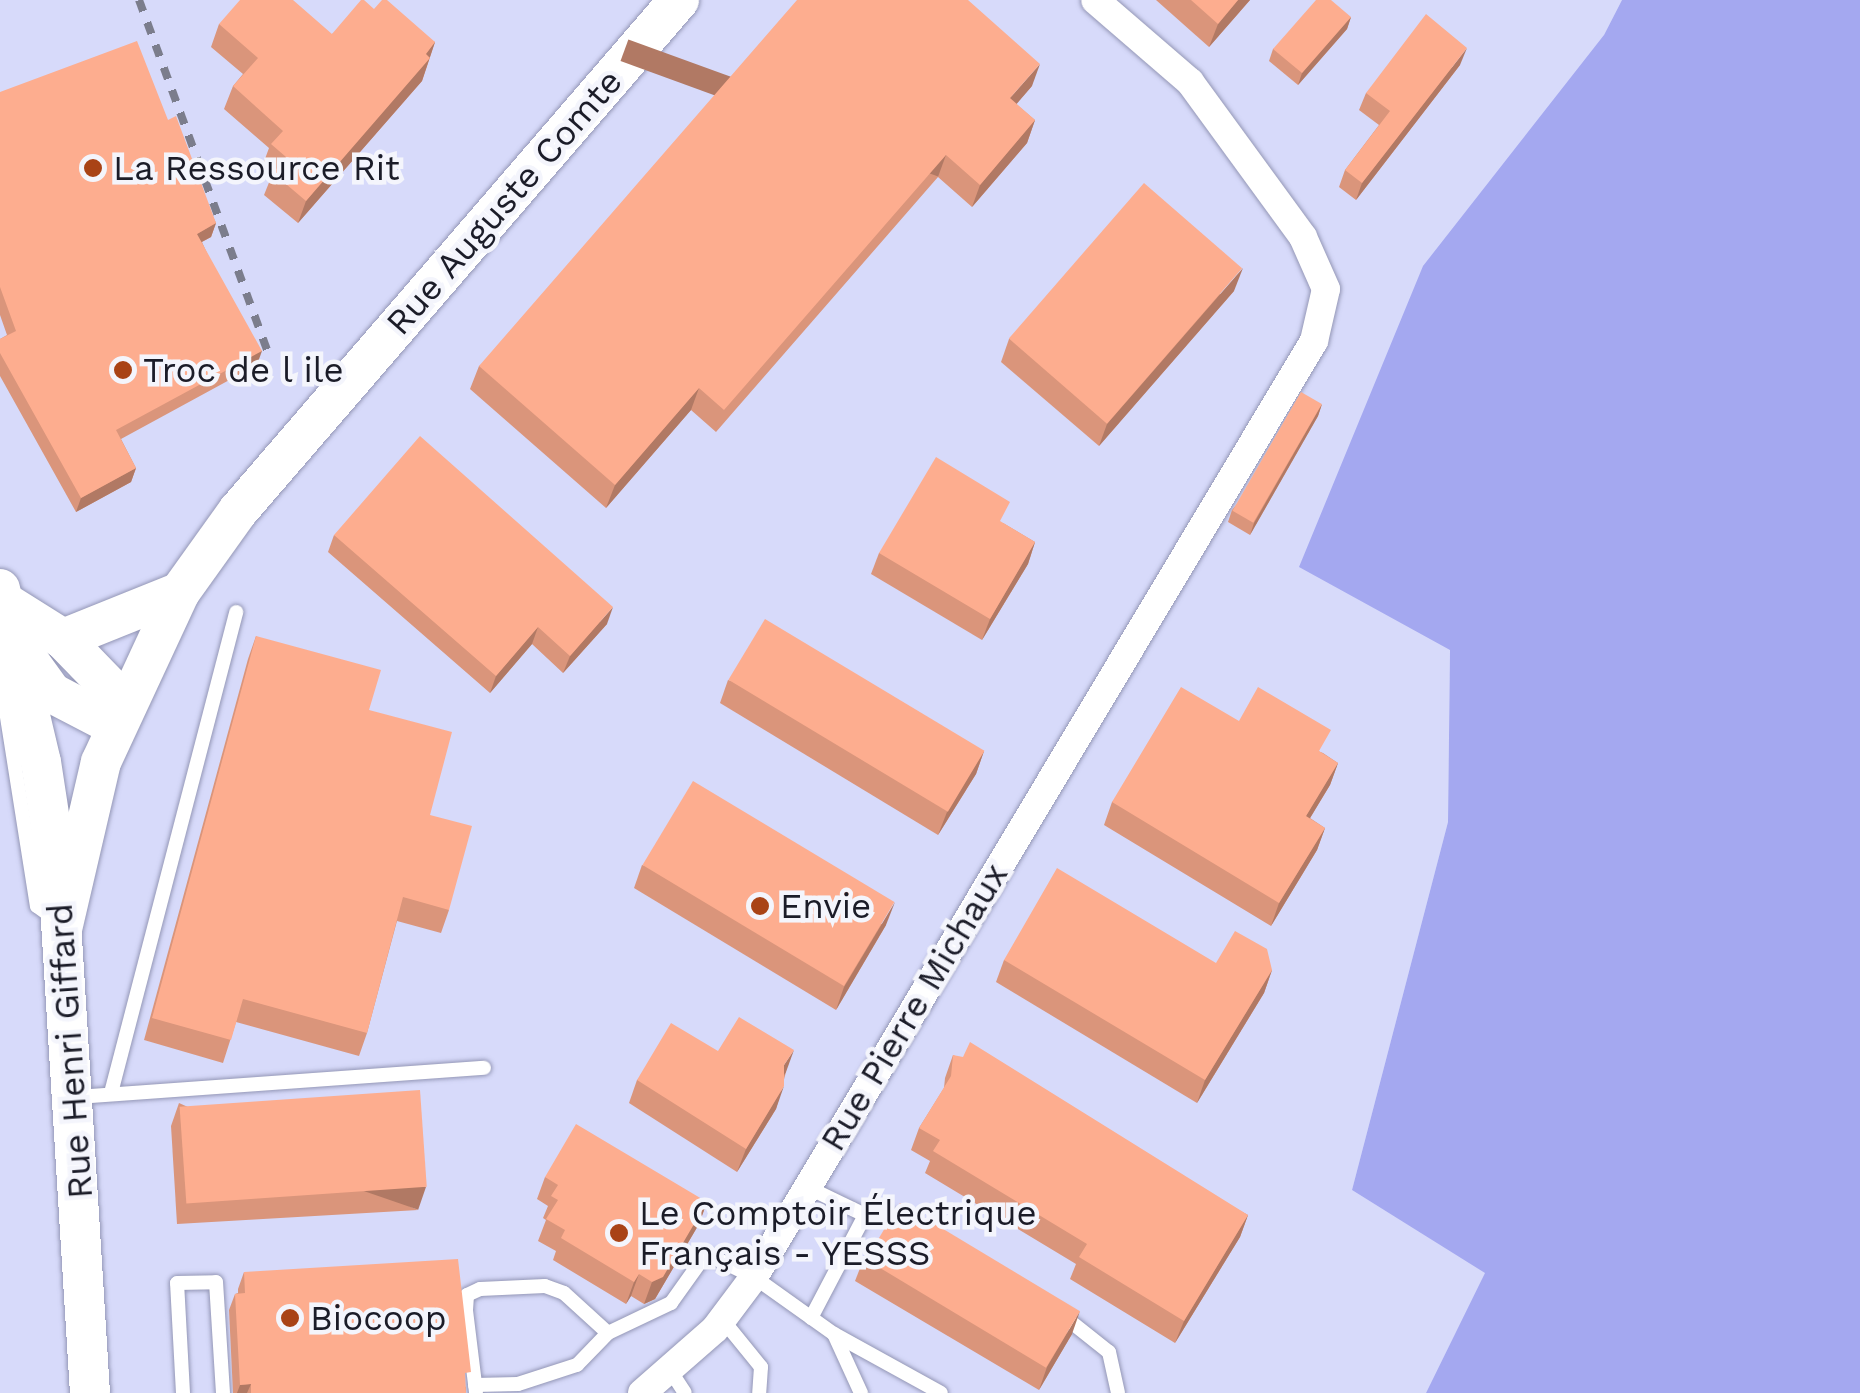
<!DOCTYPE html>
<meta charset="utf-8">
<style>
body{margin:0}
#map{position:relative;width:1860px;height:1393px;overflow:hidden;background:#e4e7fb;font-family:"Work Sans",sans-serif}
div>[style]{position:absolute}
.built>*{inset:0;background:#d7dafa}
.forest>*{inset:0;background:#a4a8f0}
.roads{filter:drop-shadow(0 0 2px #9497b6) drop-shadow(0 0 2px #9497b6)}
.lane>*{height:14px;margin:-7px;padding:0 7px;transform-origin:7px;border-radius:7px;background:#fff}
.street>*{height:28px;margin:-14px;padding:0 14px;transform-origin:14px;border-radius:14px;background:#fff}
.secondary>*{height:40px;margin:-20px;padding:0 20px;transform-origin:20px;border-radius:20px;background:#fff}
.rail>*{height:8px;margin-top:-4px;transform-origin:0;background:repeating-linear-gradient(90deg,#7b7d8c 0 12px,transparent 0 24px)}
.wall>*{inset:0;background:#da957b}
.shaded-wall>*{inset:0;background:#b17964;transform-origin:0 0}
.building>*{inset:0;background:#fdad8f;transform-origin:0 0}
.dots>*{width:28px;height:28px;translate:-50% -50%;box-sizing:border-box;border:5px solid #f4f5fc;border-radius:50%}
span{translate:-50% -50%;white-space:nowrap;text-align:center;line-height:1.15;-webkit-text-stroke:9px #f4f5fc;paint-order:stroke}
.poi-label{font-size:35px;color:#1b1c28}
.left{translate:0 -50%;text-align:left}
.street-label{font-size:35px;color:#1b1c28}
</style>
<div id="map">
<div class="built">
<div style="clip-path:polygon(0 0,1622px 0,1604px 35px,1450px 650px,1448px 822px,1352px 1190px,1486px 1273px,1426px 1393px,0 1393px)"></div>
</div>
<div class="forest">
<div style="clip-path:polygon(1622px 0,1860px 0,1860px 1393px,1426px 1393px,1485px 1273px,1352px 1190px,1448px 822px,1450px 650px,1299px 567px,1423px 266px,1604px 35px)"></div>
</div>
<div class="roads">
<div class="lane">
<div style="left:0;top:673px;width:236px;rotate:81deg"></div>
<div style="left:37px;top:906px;width:19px;rotate:36deg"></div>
<div style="left:111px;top:1093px;width:497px;rotate:-75.4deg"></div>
<div style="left:77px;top:1097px;width:408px;rotate:-4.1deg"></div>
<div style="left:807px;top:1187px;width:64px;rotate:25.8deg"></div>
<div style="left:865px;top:1215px;width:18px;rotate:-9deg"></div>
<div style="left:883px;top:1212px;width:29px;rotate:22deg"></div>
<div style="left:1061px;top:1314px;width:61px;rotate:38.4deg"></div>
<div style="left:1109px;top:1352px;width:42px;rotate:77.6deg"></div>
<div style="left:811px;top:1318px;width:116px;rotate:-62.3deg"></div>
<div style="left:722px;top:1319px;width:62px;rotate:50.9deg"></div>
<div style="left:761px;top:1367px;width:26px;rotate:94deg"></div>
<div style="left:834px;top:1334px;width:122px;rotate:28.9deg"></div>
<div style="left:670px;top:1370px;width:27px;rotate:57deg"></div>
<div style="left:475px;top:1385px;width:43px;rotate:-1.3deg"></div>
<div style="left:518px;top:1384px;width:62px;rotate:-17.9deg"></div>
<div style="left:577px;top:1365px;width:45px;rotate:-45.9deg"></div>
<div style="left:608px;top:1333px;width:70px;rotate:-25.5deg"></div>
<div style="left:671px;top:1303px;width:52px;rotate:-54.5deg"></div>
<div style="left:701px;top:1261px;width:13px;rotate:-18deg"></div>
<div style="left:713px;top:1257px;width:46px;rotate:26deg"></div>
<div style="left:754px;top:1277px;width:98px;rotate:35.5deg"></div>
<div style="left:834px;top:1334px;width:65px;rotate:65.4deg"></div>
<div style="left:476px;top:1392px;width:83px;rotate:-97deg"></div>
<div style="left:466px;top:1310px;width:15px;rotate:-86deg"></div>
<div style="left:467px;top:1295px;width:14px;rotate:-25deg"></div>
<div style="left:480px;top:1289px;width:65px;rotate:-2.6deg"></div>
<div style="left:545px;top:1286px;width:20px;rotate:20deg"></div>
<div style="left:564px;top:1293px;width:59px;rotate:42.3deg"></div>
<div style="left:183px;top:1393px;width:110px;rotate:-93.1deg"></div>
<div style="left:177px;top:1283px;width:39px;rotate:-1deg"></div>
<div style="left:216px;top:1282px;width:111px;rotate:86.4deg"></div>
</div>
<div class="street">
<div style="left:642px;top:1393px;width:97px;rotate:-41.2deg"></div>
<div style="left:715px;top:1329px;width:65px;rotate:-53.1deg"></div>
<div style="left:754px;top:1277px;width:1091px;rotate:-59.11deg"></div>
<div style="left:1314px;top:341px;width:53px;rotate:-77deg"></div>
<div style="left:1326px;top:289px;width:57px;rotate:-113.9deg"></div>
<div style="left:1303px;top:237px;width:192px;rotate:-126.1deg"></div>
<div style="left:1190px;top:82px;width:125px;rotate:-139.2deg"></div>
</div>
<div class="secondary">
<div style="left:0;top:589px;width:178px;rotate:76.7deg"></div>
<div style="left:41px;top:762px;width:112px;rotate:81.3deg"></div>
<div style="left:58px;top:873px;width:521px;rotate:86.48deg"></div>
<div style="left:4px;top:602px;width:70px;rotate:32.1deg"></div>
<div style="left:63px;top:639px;width:88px;rotate:45.9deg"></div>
<div style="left:63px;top:639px;width:126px;rotate:-21.9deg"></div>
<div style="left:23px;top:653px;width:49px;rotate:54.1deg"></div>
<div style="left:52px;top:693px;width:71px;rotate:27.6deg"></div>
<div style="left:63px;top:925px;width:167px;rotate:-76.9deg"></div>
<div style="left:101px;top:762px;width:187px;rotate:-65.1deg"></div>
<div style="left:180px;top:592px;width:100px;rotate:-54.4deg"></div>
<div style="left:238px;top:511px;width:675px;rotate:-49.21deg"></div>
</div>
</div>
<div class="rail">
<div style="left:139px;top:0;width:373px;rotate:69.9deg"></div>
</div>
<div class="wall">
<div style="clip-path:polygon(1156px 0,1250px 0,1209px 47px)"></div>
<div style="clip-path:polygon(374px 9px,435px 42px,422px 81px,298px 223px,264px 195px,272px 175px,262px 167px,269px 148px,224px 109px,233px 86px,243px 74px,211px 47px,219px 24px,332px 34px)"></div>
<div style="clip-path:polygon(1351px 17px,1347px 29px,1298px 85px,1269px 61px,1273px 49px)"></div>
<div style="clip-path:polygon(1460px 65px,1356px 200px,1339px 187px,1345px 170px,1379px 125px,1359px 110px,1366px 93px)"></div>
<div style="clip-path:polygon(1032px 86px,1016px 104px,1035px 120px,1027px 143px,972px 207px,938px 177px,716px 432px,691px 410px,606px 508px,470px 389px,479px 366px)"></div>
<div style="clip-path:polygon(0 92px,168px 120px,216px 223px,211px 237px,202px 242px,257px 365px,121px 439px,136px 468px,131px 482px,76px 512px,0 376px,0 339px,7px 335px,0 315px)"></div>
<div style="clip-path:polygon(1234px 291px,1099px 446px,1001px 362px,1009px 339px)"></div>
<div style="clip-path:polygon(1322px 404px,1318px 416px,1250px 535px,1228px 522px,1232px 510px)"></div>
<div style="clip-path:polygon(1003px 523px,1035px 542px,1028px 564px,982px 640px,871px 574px,879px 553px)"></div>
<div style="clip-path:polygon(334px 535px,607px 624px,563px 673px,532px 644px,490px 693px,328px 552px)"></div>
<div style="clip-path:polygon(256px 636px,369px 710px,430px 815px,449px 910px,441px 933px,397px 921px,367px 1033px,359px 1056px,236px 1022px,223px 1063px,144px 1040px,248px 659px)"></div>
<div style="clip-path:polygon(728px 680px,984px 751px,976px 774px,938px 835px,720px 703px)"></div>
<div style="clip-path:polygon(1239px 721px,1323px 753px,1338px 763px,1330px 785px,1310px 818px,1325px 828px,1317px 850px,1271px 926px,1104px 825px,1112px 802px)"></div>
<div style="clip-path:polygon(642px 865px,886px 925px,836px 1010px,634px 888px)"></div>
<div style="clip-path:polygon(1004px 960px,1216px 963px,1272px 970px,1264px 993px,1197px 1103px,996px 982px)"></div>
<div style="clip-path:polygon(718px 1051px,786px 1072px,776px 1109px,737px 1172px,629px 1103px,637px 1080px)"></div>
<div style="clip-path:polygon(953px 1055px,1248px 1215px,1240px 1237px,1175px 1343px,1070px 1279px,1076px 1264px,925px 1173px,930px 1161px,911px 1150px,919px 1128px,944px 1088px,945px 1078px)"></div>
<div style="clip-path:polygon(179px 1103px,418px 1210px,177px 1224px,171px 1126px)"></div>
<div style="clip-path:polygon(545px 1177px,707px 1202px,699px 1224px,655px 1299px,644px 1304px,631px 1296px,626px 1304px,553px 1260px,556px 1251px,538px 1241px,546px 1220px,543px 1218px,548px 1206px,537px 1199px)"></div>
<div style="clip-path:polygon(864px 1258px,1072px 1334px,1039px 1390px,855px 1281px)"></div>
<div style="clip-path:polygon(244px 1272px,466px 1387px,466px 1393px,233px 1393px,229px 1310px,235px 1294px,238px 1293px,238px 1289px)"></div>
</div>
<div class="shaded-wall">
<div style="clip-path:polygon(1238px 0,1250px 0,1209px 47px,1218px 24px)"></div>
<div style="clip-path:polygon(1351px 17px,1347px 29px,1298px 85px,1302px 73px)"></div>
<div style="clip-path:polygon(435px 42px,422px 81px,298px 223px,306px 201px)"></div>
<div style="clip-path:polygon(1467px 48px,1460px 65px,1356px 200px,1362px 183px)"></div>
<div style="clip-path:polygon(1040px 64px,1032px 86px,1002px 121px,1010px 98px)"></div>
<div style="clip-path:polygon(1035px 120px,1027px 143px,972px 207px,980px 185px)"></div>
<div style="left:946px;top:155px;width:23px;height:338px;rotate:110deg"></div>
<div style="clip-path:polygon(216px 223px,211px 237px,192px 247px,197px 234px)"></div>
<div style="clip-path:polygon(1243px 268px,1234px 291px,1099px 446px,1107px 424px)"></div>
<div style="left:262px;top:351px;width:15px;height:166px;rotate:110deg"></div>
<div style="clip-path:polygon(699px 388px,691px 410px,606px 508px,615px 485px)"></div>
<div style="clip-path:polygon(1322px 404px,1318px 416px,1250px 535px,1254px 523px)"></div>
<div style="clip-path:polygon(136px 468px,131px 482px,76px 512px,81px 498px)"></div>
<div style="clip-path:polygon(1035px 542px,1028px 564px,982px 640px,990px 619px)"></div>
<div style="clip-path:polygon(613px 607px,607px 624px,563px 673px,570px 656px)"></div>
<div style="clip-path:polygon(538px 627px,532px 644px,490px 693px,496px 676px)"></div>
<div style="clip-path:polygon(984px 751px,976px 774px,938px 835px,947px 812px)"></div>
<div style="clip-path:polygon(1338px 763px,1330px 785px,1298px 838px,1306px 816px)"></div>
<div style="clip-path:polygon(1325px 828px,1317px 850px,1271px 926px,1279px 903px)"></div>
<div style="clip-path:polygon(895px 902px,886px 925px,836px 1010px,844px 987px)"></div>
<div style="clip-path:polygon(1272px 970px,1264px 993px,1197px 1103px,1205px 1080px)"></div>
<div style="clip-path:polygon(794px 1050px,786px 1072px,776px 1088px,784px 1065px)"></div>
<div style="clip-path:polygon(784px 1086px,776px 1109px,737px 1172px,746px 1149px)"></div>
<div style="left:426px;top:1187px;width:24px;height:241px;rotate:109deg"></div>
<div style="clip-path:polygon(707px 1202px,699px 1224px,655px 1299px,644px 1304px,652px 1282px)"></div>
<div style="clip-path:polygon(1248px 1215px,1240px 1237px,1175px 1343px,1184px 1321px)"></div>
<div style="clip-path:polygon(639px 1274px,631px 1296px,626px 1304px,634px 1282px)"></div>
<div style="clip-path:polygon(1080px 1311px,1072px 1334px,1039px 1390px,1047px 1367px)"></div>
<div style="clip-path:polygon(251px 1384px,247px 1393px,237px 1393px,240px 1385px)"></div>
</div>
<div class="building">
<div style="clip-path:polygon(240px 0,293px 0,332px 34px,361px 0,364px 0,374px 9px,382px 0,387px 0,435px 42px,426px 54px,430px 58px,306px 201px,273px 173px,286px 157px,271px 144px,283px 131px,233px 86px,258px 58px,219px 24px)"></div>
<div style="clip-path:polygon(797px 0,968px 0,1040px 64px,1010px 98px,1035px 120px,980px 185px,946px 155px,724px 410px,699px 388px,615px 485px,479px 366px)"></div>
<div style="clip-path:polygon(1191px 0,1238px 0,1218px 24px)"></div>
<div style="clip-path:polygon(1316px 0,1331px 0,1351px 17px,1302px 73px,1273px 49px)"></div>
<div style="clip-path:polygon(1426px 14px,1467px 48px,1362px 183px,1345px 170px,1390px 111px,1366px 93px)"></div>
<div style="clip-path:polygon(137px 41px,168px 120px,176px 116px,216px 223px,197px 234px,262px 351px,116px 430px,136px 468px,81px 498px,0 353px,0 339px,16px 331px,0 287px,0 92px)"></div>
<div style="left:1144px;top:183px;width:130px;height:206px;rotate:41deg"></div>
<div style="left:1301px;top:392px;width:24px;height:137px;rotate:30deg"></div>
<div style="clip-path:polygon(420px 436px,613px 607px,570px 656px,538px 627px,496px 676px,334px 535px)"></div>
<div style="clip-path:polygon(936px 457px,1010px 502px,1000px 521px,1035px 542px,990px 619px,879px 553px)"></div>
<div style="left:765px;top:619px;width:256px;height:71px;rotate:31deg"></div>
<div style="clip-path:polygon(256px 636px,381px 670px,369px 710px,452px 732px,430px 815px,472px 826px,449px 910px,403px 897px,367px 1033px,243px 999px,231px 1040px,152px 1018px)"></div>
<div style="clip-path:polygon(1181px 687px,1239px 721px,1258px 687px,1331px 730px,1319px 751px,1338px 763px,1306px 816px,1325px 828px,1279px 903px,1112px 802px)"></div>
<div style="left:693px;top:781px;width:235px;height:98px;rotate:31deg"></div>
<div style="clip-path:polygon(1057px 868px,1216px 963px,1235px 931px,1267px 949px,1272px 970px,1205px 1080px,1004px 960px)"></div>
<div style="clip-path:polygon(739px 1017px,794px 1050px,784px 1065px,784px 1086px,746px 1149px,637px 1080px,671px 1023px,718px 1051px)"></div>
<div style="clip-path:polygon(970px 1042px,1248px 1215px,1184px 1321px,1079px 1257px,1087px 1244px,933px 1151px,940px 1140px,919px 1128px,951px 1076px,953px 1055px,963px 1057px)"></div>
<div style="left:420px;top:1090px;width:97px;height:241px;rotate:86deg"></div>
<div style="clip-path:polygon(576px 1124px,707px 1202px,663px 1277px,652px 1282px,639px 1274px,634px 1282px,561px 1238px,565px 1230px,546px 1219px,558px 1200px,551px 1196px,558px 1185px,545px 1177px)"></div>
<div style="left:900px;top:1203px;width:210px;height:66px;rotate:31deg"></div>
<div style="clip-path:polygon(458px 1259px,471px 1372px,465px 1373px,466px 1393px,251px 1393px,251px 1384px,240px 1385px,235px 1294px,245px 1293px,244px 1272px)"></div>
</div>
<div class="dots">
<div style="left:93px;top:168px;background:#a94316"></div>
<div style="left:123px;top:370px;background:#a94316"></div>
<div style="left:760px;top:906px;background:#a94316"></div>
<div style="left:619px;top:1233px;background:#a94316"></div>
<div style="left:290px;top:1318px;background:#a94316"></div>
</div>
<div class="poi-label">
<span class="left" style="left:113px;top:168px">La Ressource Rit</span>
<span class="left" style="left:143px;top:370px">Troc de l ile</span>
<span class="left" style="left:780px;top:906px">Envie</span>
<span class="left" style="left:639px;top:1233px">Le Comptoir Électrique<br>Français - YESSS</span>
<span class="left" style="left:310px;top:1318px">Biocoop</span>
</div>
<div class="street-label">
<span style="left:504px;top:202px;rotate:-49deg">Rue Auguste Comte</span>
<span style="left:914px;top:1007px;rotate:-59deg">Rue Pierre Michaux</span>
<span style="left:70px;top:1051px;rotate:-94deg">Rue Henri Giffard</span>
</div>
</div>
